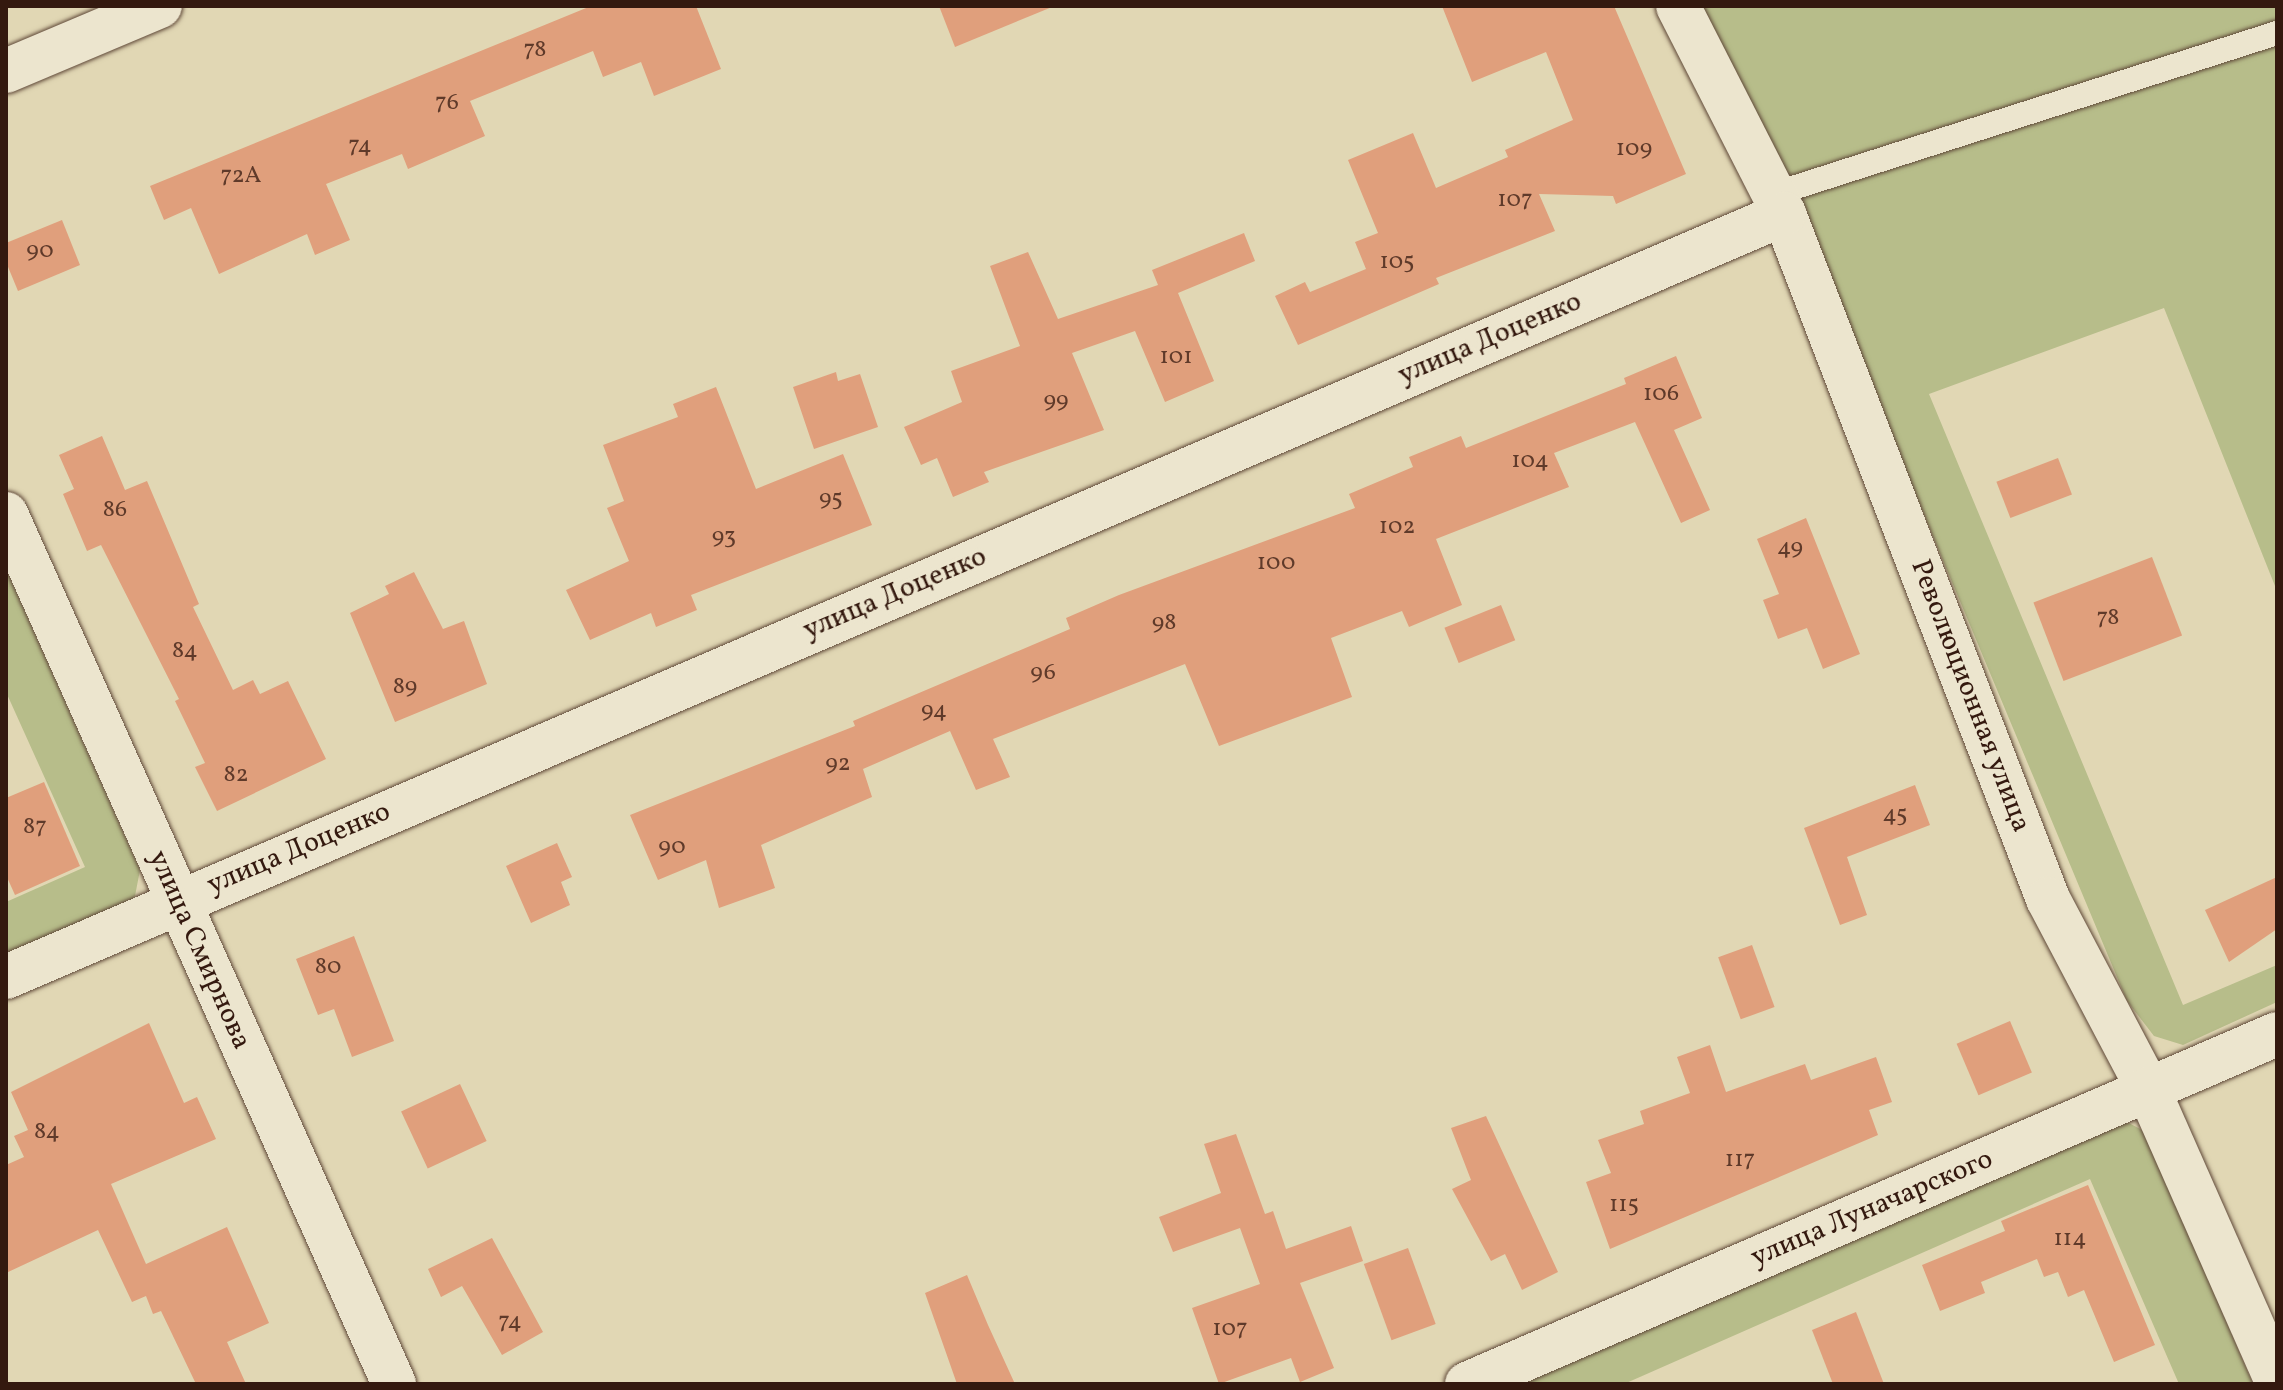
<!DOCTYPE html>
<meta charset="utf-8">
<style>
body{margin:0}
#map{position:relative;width:2283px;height:1390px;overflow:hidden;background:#e1d7b4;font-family:Vollkorn,serif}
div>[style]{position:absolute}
.green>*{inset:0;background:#b7bd8a}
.building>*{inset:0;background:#e09f7c;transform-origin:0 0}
.roads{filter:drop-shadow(0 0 2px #5f4838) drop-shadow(0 0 2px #5f4838)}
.lane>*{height:24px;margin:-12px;padding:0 12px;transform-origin:12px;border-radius:12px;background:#ece5ce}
.street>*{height:44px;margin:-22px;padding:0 22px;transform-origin:22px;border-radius:22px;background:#ece5ce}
span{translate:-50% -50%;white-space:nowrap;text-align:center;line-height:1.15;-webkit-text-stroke:7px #ece5ce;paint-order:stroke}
.number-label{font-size:24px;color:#5f3a2a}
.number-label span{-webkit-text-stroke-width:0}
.street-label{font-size:28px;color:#34190f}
.frame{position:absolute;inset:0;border:8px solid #34190f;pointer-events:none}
</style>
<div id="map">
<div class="green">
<div style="clip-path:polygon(1700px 6px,2277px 6px,2277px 591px,2164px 308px,1929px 394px,2183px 1005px,2277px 965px,2277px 1002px,2183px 1045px,2154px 1036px,2127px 1001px,1787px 187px)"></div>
<div style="clip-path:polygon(6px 569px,140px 870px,135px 896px,121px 911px,6px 963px,6px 902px,85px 867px,6px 692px)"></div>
<div style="clip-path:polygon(2125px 1121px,2144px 1131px,2149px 1141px,2253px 1384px,2179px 1384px,2090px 1179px,1624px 1384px,1503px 1384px)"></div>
</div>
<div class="building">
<div style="clip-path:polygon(591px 6px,696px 6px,721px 69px,654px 96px,641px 62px,603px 77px,593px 51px,470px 101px,485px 136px,408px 169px,402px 154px,326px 184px,350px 240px,315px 255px,307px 234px,219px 274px,191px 208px,164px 220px,150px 186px)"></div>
<div style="clip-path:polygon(939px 6px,1052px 6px,1052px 7px,955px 47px)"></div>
<div style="clip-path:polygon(1442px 6px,1614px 6px,1686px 174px,1616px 204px,1613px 196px,1539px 194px,1555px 231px,1436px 278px,1439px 284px,1298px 345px,1275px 296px,1305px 282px,1310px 292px,1366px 269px,1355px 242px,1378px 233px,1348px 160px,1413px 133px,1436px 188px,1508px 157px,1505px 150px,1573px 120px,1546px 52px,1472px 82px)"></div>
<div style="clip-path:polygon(62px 220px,80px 265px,18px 291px,6px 262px,6px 243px)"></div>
<div style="clip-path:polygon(1244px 233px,1255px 261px,1178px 293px,1214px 381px,1165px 402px,1135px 331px,1072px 353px,1104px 430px,984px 472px,989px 482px,953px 497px,937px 458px,921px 465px,904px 427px,962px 402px,951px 371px,1020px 346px,990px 266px,1028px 252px,1058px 319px,1158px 285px,1152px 270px)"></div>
<div style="clip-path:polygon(1676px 356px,1702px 418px,1674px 430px,1710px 510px,1681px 523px,1635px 422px,1554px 453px,1569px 487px,1436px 539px,1462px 605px,1409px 627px,1402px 611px,1331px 638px,1352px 697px,1219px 746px,1185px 664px,993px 739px,1010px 777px,976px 790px,950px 731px,863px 769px,872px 797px,761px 845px,775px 888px,719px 908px,706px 860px,658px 880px,630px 815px,855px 726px,853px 721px,1070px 629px,1066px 618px,1119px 595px,1355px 508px,1349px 494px,1413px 467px,1409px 457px,1461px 436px,1466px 448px,1626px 384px,1624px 378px)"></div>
<div style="clip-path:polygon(836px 372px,838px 381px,860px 374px,878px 427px,814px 449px,793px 387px)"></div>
<div style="clip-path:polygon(716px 387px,756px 489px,843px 454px,872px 525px,691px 595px,697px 610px,656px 627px,651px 613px,590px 640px,566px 590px,629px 561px,607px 508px,624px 501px,603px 445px,678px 417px,673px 404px)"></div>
<div style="clip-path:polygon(102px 436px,125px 490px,147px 481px,199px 604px,193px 607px,233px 690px,253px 680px,260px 694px,288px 681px,326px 759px,217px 811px,195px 767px,205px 763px,175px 701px,179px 699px,101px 545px,87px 551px,63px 494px,74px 489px,59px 455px)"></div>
<div style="left:2058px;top:458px;width:39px;height:66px;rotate:69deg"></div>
<div style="clip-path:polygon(1806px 518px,1860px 654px,1823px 669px,1807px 628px,1778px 639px,1763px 600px,1779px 594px,1757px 539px)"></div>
<div style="left:2152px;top:557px;width:84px;height:127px;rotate:69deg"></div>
<div style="clip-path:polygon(414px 572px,443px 629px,464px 621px,487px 684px,395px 722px,350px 613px,389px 594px,385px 586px)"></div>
<div style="left:1501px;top:605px;width:38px;height:61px;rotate:68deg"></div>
<div style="clip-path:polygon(44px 782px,80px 866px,15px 895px,6px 875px,6px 798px)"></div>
<div style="clip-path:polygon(1915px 785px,1930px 825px,1847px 857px,1867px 915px,1840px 925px,1804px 828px)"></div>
<div style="clip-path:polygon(557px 843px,572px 877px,561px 882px,570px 905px,531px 923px,506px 866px)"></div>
<div style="clip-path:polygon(2277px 877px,2277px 929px,2229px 962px,2205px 910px)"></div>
<div style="clip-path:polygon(354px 936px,394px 1041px,352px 1057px,334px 1009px,318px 1015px,296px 959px)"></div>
<div style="left:1752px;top:945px;width:66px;height:36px;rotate:70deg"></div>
<div style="left:2010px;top:1021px;width:56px;height:58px;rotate:67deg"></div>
<div style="clip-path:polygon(149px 1023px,184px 1103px,197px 1097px,216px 1139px,111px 1184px,146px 1264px,227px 1227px,269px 1323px,227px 1342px,246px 1384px,196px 1384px,161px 1311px,153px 1314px,146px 1296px,132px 1302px,98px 1230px,6px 1273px,6px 1165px,24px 1157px,14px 1136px,28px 1130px,11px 1092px)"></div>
<div style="clip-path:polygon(1710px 1045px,1726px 1092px,1805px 1064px,1811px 1080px,1876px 1057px,1892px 1102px,1869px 1110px,1878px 1135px,1610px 1249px,1586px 1182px,1611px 1173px,1598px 1140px,1644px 1124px,1640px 1111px,1690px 1093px,1677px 1057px)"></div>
<div style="left:460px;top:1084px;width:63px;height:65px;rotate:65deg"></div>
<div style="clip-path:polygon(1486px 1116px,1558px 1272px,1522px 1290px,1505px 1254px,1491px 1261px,1452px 1189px,1471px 1180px,1451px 1128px)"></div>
<div style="clip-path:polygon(1236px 1134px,1265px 1214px,1273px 1211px,1286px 1249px,1351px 1226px,1363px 1261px,1300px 1283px,1334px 1368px,1300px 1382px,1291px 1358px,1219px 1384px,1192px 1308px,1260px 1284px,1240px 1228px,1173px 1252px,1159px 1217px,1221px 1193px,1204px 1144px)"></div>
<div style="clip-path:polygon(2088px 1185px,2155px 1345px,2114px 1362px,2084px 1290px,2068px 1297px,2058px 1272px,2044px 1277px,2037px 1259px,1981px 1282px,1985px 1293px,1940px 1311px,1922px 1265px,2005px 1231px,2001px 1221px)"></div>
<div style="clip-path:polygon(492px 1238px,543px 1332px,502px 1355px,462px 1286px,441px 1297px,428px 1269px)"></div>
<div style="left:1408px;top:1248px;width:81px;height:47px;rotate:70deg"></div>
<div style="clip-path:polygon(967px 1275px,988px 1325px,1015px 1384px,957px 1384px,925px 1293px)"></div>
<div style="clip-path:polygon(1856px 1312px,1884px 1384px,1833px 1384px,1812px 1330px)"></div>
</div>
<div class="roads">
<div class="lane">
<div style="left:1774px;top:194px;width:528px;rotate:-17.75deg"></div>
</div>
<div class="street">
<div style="left:1678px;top:6px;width:233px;rotate:63deg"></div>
<div style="left:1784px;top:214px;width:734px;rotate:68.92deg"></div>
<div style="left:2048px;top:899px;width:215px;rotate:62.2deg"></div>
<div style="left:2148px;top:1089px;width:319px;rotate:66.2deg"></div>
<div style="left:6px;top:71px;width:167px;rotate:-22.9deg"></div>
<div style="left:6px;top:514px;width:953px;rotate:65.96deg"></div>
<div style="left:6px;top:977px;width:1935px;rotate:-23.23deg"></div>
<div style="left:1467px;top:1384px;width:882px;rotate:-23.37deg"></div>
</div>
</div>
<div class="number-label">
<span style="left:535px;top:51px">78</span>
<span style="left:447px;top:104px">76</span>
<span style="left:360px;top:147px">74</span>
<span style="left:1634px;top:150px">109</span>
<span style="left:241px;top:177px">72А</span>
<span style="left:1515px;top:201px">107</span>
<span style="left:40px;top:252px">90</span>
<span style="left:1397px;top:263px">105</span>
<span style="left:1176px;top:358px">101</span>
<span style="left:1661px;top:395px">106</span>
<span style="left:1056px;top:402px">99</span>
<span style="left:1530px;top:462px">104</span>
<span style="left:831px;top:500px">95</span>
<span style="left:115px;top:511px">86</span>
<span style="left:1397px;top:528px">102</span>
<span style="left:724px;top:538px">93</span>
<span style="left:1790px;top:549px">49</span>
<span style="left:1276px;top:564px">100</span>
<span style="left:2108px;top:619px">78</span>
<span style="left:1164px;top:624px">98</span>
<span style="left:185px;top:652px">84</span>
<span style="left:1043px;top:674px">96</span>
<span style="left:405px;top:688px">89</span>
<span style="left:934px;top:712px">94</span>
<span style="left:838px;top:765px">92</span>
<span style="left:236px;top:776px">82</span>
<span style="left:1895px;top:816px">45</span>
<span style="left:35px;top:828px">87</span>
<span style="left:672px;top:848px">90</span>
<span style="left:328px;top:968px">80</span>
<span style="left:47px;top:1133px">84</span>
<span style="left:1740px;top:1161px">117</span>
<span style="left:1624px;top:1206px">115</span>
<span style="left:2070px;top:1240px">114</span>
<span style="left:510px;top:1323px">74</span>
<span style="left:1230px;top:1330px">107</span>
</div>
<div class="street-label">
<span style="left:1490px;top:339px;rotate:-23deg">улица Доценко</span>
<span style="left:895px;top:594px;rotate:-23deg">улица Доценко</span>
<span style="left:1970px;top:696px;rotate:69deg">Революционная улица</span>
<span style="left:299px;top:849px;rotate:-23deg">улица Доценко</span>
<span style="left:199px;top:950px;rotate:66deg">улица Смирнова</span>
<span style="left:1872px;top:1209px;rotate:-23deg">улица Луначарского</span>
</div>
<div class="frame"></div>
</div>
